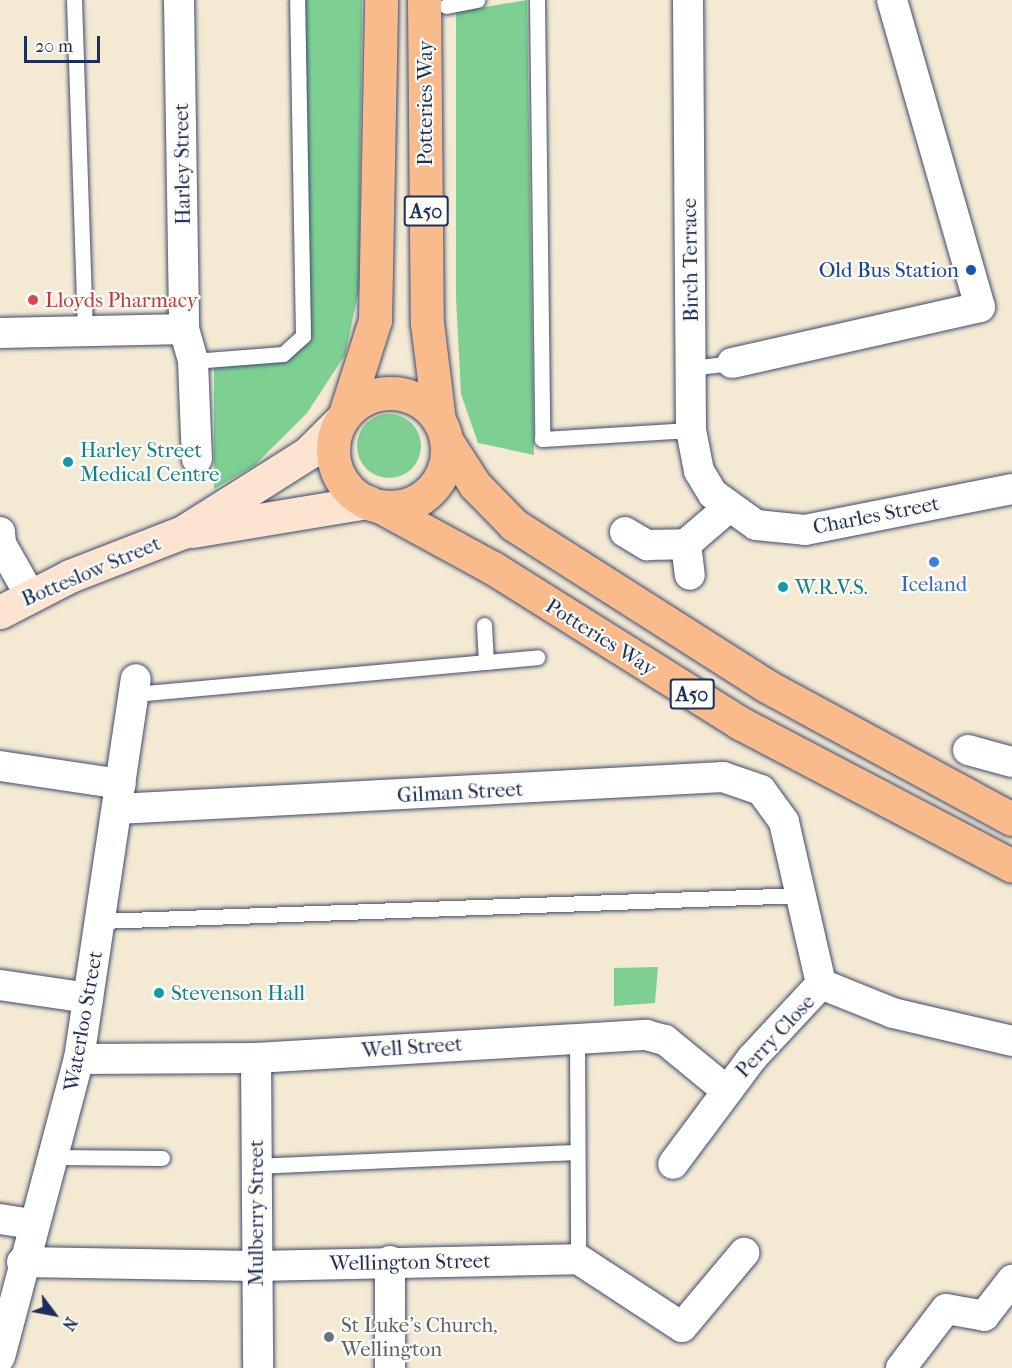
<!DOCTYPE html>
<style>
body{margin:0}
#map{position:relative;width:1012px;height:1368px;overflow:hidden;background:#f4ead3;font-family:"IM FELL French Canon",serif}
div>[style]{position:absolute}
.green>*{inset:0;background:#7ed092}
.round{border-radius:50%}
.roads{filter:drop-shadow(0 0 2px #3c4b70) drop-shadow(0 0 2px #3c4b70)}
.lane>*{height:15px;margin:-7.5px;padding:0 7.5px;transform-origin:7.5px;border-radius:7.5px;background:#fff}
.street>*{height:30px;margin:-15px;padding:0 15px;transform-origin:15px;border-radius:15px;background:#fff}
.secondary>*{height:33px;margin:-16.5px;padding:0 16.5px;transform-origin:16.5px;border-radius:16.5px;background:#fde4d1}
.highway>*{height:33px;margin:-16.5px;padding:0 16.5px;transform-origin:16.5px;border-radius:16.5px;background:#fabb8c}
.highway>.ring{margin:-16.5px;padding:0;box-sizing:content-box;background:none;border:33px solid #fabb8c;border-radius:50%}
.dots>*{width:16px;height:16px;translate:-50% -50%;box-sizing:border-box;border:3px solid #fdfcf7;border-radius:50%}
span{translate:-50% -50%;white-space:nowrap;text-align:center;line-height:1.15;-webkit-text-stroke:4.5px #fdfcf7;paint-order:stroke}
.shield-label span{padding:2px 4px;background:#fdfcf7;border:2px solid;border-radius:4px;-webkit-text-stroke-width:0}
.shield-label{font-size:20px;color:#1b2f5e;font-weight:700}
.street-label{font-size:21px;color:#1b2f5e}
.transit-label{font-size:21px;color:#164399}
.right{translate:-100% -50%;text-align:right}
.health-label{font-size:21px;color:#be3a42}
.left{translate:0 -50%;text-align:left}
.culture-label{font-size:21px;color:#0d838f}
.shop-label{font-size:21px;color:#366cbe}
.worship-label{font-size:21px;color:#5b616d}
.north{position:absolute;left:24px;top:1284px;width:60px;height:60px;-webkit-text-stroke:4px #fdfcf7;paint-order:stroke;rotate:122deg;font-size:16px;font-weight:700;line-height:24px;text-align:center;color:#1b2f5e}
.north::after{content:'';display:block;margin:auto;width:21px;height:27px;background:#1b2f5e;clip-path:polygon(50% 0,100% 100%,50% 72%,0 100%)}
.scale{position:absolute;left:24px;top:36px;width:76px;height:27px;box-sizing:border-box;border:3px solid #1b2f5e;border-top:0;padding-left:8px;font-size:18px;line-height:21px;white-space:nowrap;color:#1b2f5e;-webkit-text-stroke:4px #fdfcf7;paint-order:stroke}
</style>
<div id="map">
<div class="green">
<div style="clip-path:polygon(297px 0,362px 0,359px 290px,345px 355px,307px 413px,255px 465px,214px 489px,214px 360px,263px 358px,303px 336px)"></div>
<div style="clip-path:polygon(527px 0,534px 455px,478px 443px,461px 394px,456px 298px,456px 12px)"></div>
<div class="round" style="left:357px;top:414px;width:64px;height:64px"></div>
<div style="clip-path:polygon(658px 967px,655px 1003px,614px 1006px,614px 968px)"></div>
</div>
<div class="roads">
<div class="lane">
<div style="left:74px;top:0;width:331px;rotate:88.1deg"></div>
<div style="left:537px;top:0;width:439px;rotate:89.3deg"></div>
<div style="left:542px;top:439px;width:149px;rotate:-3.5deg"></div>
<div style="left:446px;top:6px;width:32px;rotate:-11deg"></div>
<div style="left:193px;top:361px;width:90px;rotate:-4.4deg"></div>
<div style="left:283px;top:354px;width:27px;rotate:-42deg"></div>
<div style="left:303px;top:336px;width:336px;rotate:-91deg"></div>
<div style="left:691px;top:368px;width:41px;rotate:-7deg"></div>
<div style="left:484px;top:625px;width:37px;rotate:87deg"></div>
<div style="left:134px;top:694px;width:405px;rotate:-5.2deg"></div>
<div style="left:101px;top:921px;width:702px;rotate:-2.12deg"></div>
<div style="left:577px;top:1036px;width:223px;rotate:89.7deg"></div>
<div style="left:53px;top:1157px;width:109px;rotate:0.5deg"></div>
<div style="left:254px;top:1166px;width:323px;rotate:-2.5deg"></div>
</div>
<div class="street">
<div style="left:179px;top:0;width:329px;rotate:89.1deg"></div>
<div style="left:184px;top:329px;width:33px;rotate:74deg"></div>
<div style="left:193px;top:361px;width:98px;rotate:87.7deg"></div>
<div style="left:688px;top:0;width:430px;rotate:89.6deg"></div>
<div style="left:691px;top:430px;width:42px;rotate:79deg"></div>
<div style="left:699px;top:471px;width:27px;rotate:59deg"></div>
<div style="left:713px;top:494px;width:53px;rotate:35.8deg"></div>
<div style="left:756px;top:525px;width:49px;rotate:5.8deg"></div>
<div style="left:805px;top:530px;width:211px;rotate:-11.2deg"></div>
<div style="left:0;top:333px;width:184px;rotate:-1.2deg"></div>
<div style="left:732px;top:363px;width:254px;rotate:-12.7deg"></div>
<div style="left:980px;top:307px;width:319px;rotate:-106deg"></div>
<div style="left:0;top:532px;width:12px;rotate:85deg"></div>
<div style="left:1px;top:544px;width:59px;rotate:60.4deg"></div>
<div style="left:625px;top:532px;width:26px;rotate:31deg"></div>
<div style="left:647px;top:545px;width:39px;rotate:-1deg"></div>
<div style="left:686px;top:544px;width:55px;rotate:-40.6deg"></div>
<div style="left:686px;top:544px;width:31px;rotate:83deg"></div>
<div style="left:968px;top:750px;width:46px;rotate:15.3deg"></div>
<div style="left:0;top:766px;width:122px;rotate:8.5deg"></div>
<div style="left:117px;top:809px;width:607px;rotate:-3.02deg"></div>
<div style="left:723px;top:777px;width:40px;rotate:18.9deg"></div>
<div style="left:761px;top:790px;width:39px;rotate:54deg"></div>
<div style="left:784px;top:822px;width:166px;rotate:77.1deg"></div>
<div style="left:821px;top:984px;width:101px;rotate:133deg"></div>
<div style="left:752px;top:1058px;width:132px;rotate:126.7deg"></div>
<div style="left:821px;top:984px;width:78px;rotate:21.9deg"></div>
<div style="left:893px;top:1013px;width:122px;rotate:13.2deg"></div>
<div style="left:0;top:985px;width:89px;rotate:8.4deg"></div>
<div style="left:256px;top:1058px;width:310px;rotate:89.6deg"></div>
<div style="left:79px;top:1059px;width:177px;rotate:-0.3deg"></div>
<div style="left:256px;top:1058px;width:391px;rotate:-3.4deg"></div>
<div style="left:646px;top:1035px;width:20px;rotate:15deg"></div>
<div style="left:665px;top:1040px;width:79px;rotate:39.3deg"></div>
<div style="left:0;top:1219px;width:33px;rotate:9deg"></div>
<div style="left:390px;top:1261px;width:107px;rotate:90deg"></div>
<div style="left:22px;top:1262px;width:234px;rotate:1deg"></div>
<div style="left:256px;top:1266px;width:322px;rotate:-1.2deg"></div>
<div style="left:578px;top:1259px;width:124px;rotate:33.2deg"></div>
<div style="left:682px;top:1327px;width:97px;rotate:-50deg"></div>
<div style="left:0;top:1357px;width:308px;rotate:-75.2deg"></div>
<div style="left:79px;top:1059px;width:384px;rotate:-81.5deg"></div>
<div style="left:901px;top:1368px;width:74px;rotate:-52.7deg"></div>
<div style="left:946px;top:1309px;width:39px;rotate:10deg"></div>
<div style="left:984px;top:1316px;width:46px;rotate:-52.1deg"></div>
</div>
<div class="secondary">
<div style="left:192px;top:531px;width:178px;rotate:-9.4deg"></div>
<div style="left:0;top:612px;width:79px;rotate:-27.2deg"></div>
<div style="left:70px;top:576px;width:121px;rotate:-21.3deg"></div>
<div style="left:183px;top:532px;width:148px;rotate:-32.3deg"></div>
<div style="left:308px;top:453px;width:47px;rotate:-45deg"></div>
</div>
<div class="highway">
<div style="left:424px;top:0;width:323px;rotate:89.5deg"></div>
<div style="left:427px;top:323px;width:99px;rotate:83deg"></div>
<div class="ring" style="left:333px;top:393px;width:81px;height:81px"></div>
<div style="left:345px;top:414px;width:99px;rotate:-72.3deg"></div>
<div style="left:375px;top:320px;width:320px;rotate:-88.9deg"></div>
<div style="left:446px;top:440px;width:54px;rotate:57.2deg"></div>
<div style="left:475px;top:485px;width:56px;rotate:45.7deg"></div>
<div style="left:514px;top:525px;width:298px;rotate:32.5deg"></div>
<div style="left:765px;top:685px;width:281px;rotate:28.5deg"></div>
<div style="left:381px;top:507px;width:128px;rotate:28.6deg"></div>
<div style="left:493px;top:568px;width:292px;rotate:32.1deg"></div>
<div style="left:740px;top:723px;width:307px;rotate:27.7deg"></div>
</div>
</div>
<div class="dots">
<div style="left:971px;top:270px;background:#1a4fb4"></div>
<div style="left:33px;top:300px;background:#e0444e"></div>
<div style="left:68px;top:462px;background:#0f9aa8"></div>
<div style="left:934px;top:562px;background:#3f7fe0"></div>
<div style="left:783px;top:587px;background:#0f9aa8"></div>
<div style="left:159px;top:993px;background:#0f9aa8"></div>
<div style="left:329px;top:1337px;background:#6b7280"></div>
</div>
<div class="shield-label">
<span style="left:426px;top:211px">A50</span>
<span style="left:692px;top:694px">A50</span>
</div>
<div class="street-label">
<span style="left:425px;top:103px;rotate:-90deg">Potteries Way</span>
<span style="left:182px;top:164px;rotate:-91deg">Harley Street</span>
<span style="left:690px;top:260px;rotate:-91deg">Birch Terrace</span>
<span style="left:876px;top:515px;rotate:-11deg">Charles Street</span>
<span style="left:91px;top:571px;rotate:-23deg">Botteslow Street</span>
<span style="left:601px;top:637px;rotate:32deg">Potteries Way</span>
<span style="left:460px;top:792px;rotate:-3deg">Gilman Street</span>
<span style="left:83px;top:1021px;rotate:-80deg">Waterloo Street</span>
<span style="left:775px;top:1036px;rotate:-47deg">Perry Close</span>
<span style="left:412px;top:1047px;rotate:-4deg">Well Street</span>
<span style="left:256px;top:1213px;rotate:-90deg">Mulberry Street</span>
<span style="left:410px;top:1262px;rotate:-1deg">Wellington Street</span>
</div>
<div class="transit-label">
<span class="right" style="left:959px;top:270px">Old Bus Station</span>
</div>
<div class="health-label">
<span class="left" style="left:45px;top:300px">Lloyds Pharmacy</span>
</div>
<div class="culture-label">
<span class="left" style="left:80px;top:462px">Harley Street<br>Medical Centre</span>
<span class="left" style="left:795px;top:587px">W.R.V.S.</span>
<span class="left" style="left:171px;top:993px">Stevenson Hall</span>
</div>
<div class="shop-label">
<span style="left:934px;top:584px">Iceland</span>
</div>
<div class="worship-label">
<span class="left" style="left:341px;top:1337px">St Luke's Church,<br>Wellington</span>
</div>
<div class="north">N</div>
<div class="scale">20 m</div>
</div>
